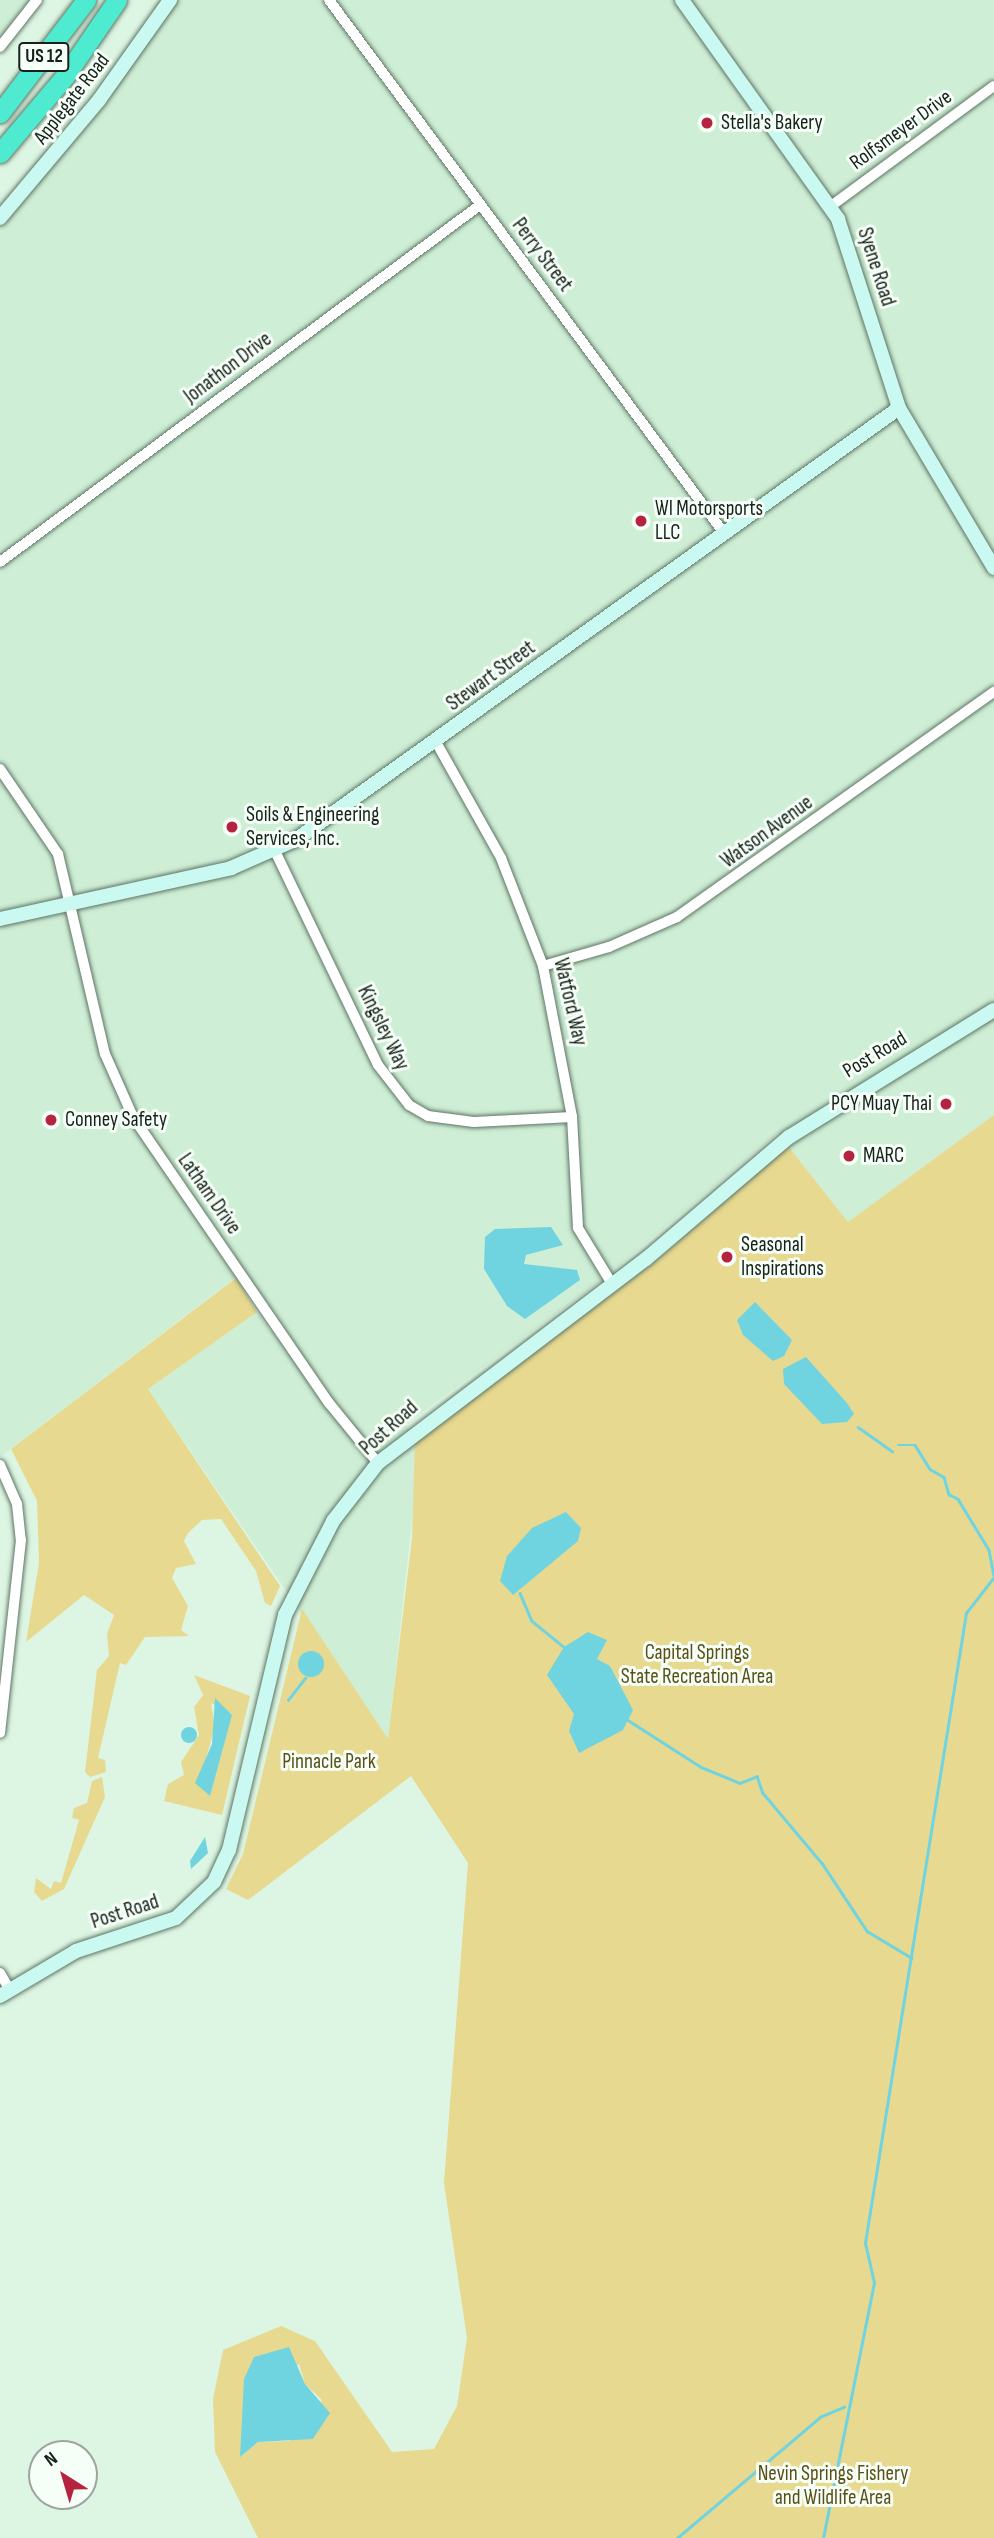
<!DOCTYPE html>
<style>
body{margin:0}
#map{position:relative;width:994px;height:2538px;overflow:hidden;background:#ddf6e3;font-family:"Sofia Sans Condensed",sans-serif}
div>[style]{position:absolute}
.built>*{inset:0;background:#ceeed6}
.green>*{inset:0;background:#e8d990}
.water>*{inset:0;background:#70d3e0}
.round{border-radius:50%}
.stream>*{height:2.5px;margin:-1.25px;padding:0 1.25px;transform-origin:1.25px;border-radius:1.25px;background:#70d3e0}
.roads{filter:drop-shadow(0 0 2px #5f7564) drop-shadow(0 0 2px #5f7564)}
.street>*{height:10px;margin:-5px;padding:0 5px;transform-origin:5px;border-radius:5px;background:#fff}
.secondary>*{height:14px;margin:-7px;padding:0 7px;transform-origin:7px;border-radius:7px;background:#caf9f1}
.highway>*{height:19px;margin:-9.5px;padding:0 9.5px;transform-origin:9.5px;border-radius:9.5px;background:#4febd1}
.dots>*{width:19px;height:19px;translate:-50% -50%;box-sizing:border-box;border:4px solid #f5fff7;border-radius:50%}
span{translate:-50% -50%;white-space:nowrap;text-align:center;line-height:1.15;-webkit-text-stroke:6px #f5fff7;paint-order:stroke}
.shield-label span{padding:2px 5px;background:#f5fff7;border:2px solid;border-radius:5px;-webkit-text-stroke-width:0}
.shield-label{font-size:19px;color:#172019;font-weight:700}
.street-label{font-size:21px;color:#172019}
.poi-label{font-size:21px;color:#172019}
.left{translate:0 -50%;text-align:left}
.right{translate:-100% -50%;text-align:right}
.park-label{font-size:21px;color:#5b5018}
.north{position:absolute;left:28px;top:2440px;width:70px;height:70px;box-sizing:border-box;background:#f5fff7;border:2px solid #9ca69e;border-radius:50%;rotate:323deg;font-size:19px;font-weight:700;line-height:28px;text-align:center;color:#172019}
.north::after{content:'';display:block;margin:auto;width:24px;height:32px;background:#b52340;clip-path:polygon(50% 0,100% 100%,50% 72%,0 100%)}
</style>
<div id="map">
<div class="built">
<div style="clip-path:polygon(0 0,37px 0,0 47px)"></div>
<div style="clip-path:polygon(170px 0,994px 0,994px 1115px,848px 1222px,778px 1133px,598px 1283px,406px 1424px,420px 1446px,388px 1740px,148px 1389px,257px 1312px,270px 1331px,276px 1327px,240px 1274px,0 1457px,0 218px)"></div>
</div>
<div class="green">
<div style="clip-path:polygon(evenodd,994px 1115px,994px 2538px,258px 2538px,215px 2452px,213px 2399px,223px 2350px,281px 2326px,315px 2341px,392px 2452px,434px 2449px,457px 2406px,467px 2338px,444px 2183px,468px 1863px,411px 1776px,248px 1900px,226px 1889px,243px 1854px,302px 1609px,388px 1739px,412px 1538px,415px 1439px,656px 1261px,788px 1146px,848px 1222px,994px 1115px,299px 2364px,305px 2384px,322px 2400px,290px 2441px,258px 2442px,241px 2456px,243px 2412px,299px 2364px)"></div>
<div style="clip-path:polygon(236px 1278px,257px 1312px,148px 1389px,280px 1586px,271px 1606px,265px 1603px,256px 1571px,221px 1519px,202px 1520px,188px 1533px,184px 1541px,196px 1564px,176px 1568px,172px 1578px,188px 1606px,181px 1630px,189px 1636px,145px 1637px,126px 1665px,120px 1663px,98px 1758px,105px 1760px,106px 1772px,90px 1777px,85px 1772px,97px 1670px,109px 1656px,107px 1634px,114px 1615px,84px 1595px,26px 1642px,39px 1563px,37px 1501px,11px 1449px)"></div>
<div style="clip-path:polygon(evenodd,194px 1675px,250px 1696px,222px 1815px,164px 1801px,168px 1784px,184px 1775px,181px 1762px,199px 1735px,194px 1707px,203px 1695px,194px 1675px,211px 1703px,232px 1715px,206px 1758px,215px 1727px,211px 1703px)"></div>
<div style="clip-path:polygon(102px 1777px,105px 1797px,64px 1889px,42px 1901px,34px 1892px,36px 1878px,51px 1889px,54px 1881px,61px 1883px,79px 1820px,72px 1818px,74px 1808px,87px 1803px,92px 1781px)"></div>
</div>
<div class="water">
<div style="clip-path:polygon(551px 1227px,563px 1245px,526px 1255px,524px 1264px,577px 1270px,580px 1280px,525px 1319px,507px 1306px,484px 1269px,485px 1237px,495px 1229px)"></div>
<div style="clip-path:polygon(755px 1302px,792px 1340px,784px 1356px,773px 1361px,743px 1335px,737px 1320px)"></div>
<div style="clip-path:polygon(806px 1357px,847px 1403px,854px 1414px,847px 1422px,822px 1424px,784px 1384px,783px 1369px)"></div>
<div style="clip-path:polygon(566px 1512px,581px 1528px,578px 1541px,513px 1595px,500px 1581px,507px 1556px,532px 1528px)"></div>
<div style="clip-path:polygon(588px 1632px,607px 1640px,597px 1659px,610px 1666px,633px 1710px,623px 1730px,579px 1753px,569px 1731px,574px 1714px,547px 1675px,564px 1647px)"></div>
<div class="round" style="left:298px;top:1651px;width:26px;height:26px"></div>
<div style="clip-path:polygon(215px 1698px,232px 1715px,210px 1796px,195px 1783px,212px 1744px)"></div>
<div class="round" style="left:181px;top:1727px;width:16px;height:16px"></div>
<div style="clip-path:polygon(205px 1837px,208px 1853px,191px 1869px,190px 1861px)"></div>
<div style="clip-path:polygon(289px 2347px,305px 2384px,330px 2413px,313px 2439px,258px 2442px,240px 2457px,244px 2379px,254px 2357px)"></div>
</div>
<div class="stream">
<div style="left:858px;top:1427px;width:42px;rotate:35.2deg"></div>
<div style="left:898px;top:1445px;width:17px"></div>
<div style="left:915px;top:1445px;width:28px;rotate:58deg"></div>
<div style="left:930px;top:1469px;width:16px;rotate:30deg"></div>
<div style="left:944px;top:1477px;width:18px;rotate:74deg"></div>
<div style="left:949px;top:1494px;width:10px;rotate:29deg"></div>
<div style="left:958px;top:1499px;width:60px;rotate:58.7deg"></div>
<div style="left:989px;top:1550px;width:25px;rotate:79deg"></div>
<div style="left:520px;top:1593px;width:30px;rotate:67deg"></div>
<div style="left:532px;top:1621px;width:41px;rotate:39.1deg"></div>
<div style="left:288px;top:1700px;width:28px;rotate:-52deg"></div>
<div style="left:628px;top:1720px;width:87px;rotate:32.8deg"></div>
<div style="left:701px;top:1767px;width:42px;rotate:22.3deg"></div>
<div style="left:740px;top:1783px;width:18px;rotate:-22deg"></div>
<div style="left:757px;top:1776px;width:18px;rotate:71deg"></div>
<div style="left:763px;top:1793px;width:92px;rotate:49.9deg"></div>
<div style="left:822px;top:1863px;width:82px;rotate:56.5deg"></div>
<div style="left:867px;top:1931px;width:52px;rotate:31deg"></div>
<div style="left:677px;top:2538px;width:187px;rotate:-40.2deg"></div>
<div style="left:820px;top:2417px;width:26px;rotate:-23deg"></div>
<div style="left:823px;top:2538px;width:260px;rotate:-78.7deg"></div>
<div style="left:874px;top:2283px;width:41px;rotate:-102.7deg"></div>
<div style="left:865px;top:2243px;width:638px;rotate:-80.89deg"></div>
<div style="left:966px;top:1613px;width:46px;rotate:-52.1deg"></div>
</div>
<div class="roads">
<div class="street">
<div style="left:329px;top:0;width:663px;rotate:53.46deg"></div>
<div style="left:0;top:47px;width:60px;rotate:-51.8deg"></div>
<div style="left:831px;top:206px;width:202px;rotate:-36.4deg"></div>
<div style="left:0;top:562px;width:598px;rotate:-36.64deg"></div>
<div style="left:436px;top:742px;width:133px;rotate:60.7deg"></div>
<div style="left:501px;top:858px;width:116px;rotate:68.7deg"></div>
<div style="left:543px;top:966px;width:154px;rotate:79.1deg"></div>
<div style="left:572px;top:1117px;width:111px;rotate:86.9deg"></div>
<div style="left:578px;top:1228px;width:66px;rotate:58.7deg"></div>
<div style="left:0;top:769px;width:103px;rotate:55.7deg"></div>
<div style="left:58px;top:854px;width:205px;rotate:76.8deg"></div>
<div style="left:105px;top:1054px;width:69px;rotate:66deg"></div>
<div style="left:133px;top:1117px;width:347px;rotate:55.6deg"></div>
<div style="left:329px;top:1403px;width:77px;rotate:50.8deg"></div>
<div style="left:275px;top:851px;width:237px;rotate:64.3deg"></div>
<div style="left:378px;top:1065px;width:51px;rotate:52.2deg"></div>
<div style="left:409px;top:1105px;width:22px;rotate:30deg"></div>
<div style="left:428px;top:1116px;width:46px;rotate:7.4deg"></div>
<div style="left:474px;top:1122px;width:98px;rotate:-2.9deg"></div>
<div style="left:543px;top:966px;width:69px;rotate:-16.1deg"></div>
<div style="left:609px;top:947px;width:74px;rotate:-23.8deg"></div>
<div style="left:677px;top:917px;width:389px;rotate:-35.4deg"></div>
<div style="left:0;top:1465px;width:43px;rotate:66.4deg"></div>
<div style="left:17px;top:1504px;width:36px;rotate:84deg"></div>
<div style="left:21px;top:1540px;width:194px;rotate:96.2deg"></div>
<div style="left:0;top:1973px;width:20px;rotate:60deg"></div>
</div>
<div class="secondary">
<div style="left:682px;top:0;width:269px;rotate:54.5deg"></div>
<div style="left:838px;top:219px;width:199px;rotate:72.1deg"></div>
<div style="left:899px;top:408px;width:186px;rotate:59.3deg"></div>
<div style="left:0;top:218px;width:154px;rotate:-50deg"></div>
<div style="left:99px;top:100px;width:123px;rotate:-54.6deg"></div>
<div style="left:0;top:919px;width:237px;rotate:-12.4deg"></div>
<div style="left:231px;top:868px;width:72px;rotate:-23.7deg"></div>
<div style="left:297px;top:839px;width:740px;rotate:-35.6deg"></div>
<div style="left:0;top:1996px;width:88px;rotate:-30.6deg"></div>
<div style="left:76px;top:1951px;width:105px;rotate:-18.3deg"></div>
<div style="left:176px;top:1918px;width:52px;rotate:-43.5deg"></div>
<div style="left:214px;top:1882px;width:35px;rotate:-65deg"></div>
<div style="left:229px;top:1850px;width:242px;rotate:-76.6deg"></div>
<div style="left:285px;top:1615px;width:106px;rotate:-62.9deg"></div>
<div style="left:333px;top:1521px;width:73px;rotate:-52.2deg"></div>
<div style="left:378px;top:1463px;width:337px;rotate:-37.3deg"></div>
<div style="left:646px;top:1259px;width:188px;rotate:-40.5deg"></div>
<div style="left:789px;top:1137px;width:241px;rotate:-31.8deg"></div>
</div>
<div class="highway">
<div style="left:0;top:113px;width:142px;rotate:-52.7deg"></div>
<div style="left:0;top:153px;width:101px;rotate:-49.8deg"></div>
<div style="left:65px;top:76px;width:92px;rotate:-55.6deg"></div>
</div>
</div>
<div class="dots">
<div style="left:707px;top:123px;background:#b52340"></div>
<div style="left:641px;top:521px;background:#b52340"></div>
<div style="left:232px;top:827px;background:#b52340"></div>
<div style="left:946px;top:1104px;background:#b52340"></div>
<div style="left:51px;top:1120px;background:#b52340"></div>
<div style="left:849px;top:1156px;background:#b52340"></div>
<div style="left:727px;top:1257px;background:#b52340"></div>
</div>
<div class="shield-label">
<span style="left:44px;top:57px">US 12</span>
</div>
<div class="street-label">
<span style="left:72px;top:99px;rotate:-52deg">Applegate Road</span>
<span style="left:901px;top:130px;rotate:-36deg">Rolfsmeyer Drive</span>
<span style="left:542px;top:255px;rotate:53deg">Perry Street</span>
<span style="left:876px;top:267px;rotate:72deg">Syene Road</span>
<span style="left:228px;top:368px;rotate:-37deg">Jonathon Drive</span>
<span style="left:491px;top:676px;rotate:-36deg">Stewart Street</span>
<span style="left:767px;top:832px;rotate:-36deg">Watson Avenue</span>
<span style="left:570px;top:1002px;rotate:77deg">Watford Way</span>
<span style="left:383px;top:1028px;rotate:64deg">Kingsley Way</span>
<span style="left:875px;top:1055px;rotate:-31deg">Post Road</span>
<span style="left:209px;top:1194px;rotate:55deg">Latham Drive</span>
<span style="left:389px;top:1428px;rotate:-42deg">Post Road</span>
<span style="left:125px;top:1912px;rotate:-18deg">Post Road</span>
</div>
<div class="poi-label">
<span class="left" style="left:721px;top:123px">Stella's Bakery</span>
<span class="left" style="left:655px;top:521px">WI Motorsports<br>LLC</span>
<span class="left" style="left:246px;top:827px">Soils &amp; Engineering<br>Services, Inc.</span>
<span class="right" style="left:932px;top:1104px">PCY Muay Thai</span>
<span class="left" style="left:65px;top:1120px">Conney Safety</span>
<span class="left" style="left:863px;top:1156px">MARC</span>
<span class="left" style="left:741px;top:1257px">Seasonal<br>Inspirations</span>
</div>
<div class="park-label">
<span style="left:697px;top:1665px">Capital Springs<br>State Recreation Area</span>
<span style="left:329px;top:1762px">Pinnacle Park</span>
<span style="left:833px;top:2486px">Nevin Springs Fishery<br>and Wildlife Area</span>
</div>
<div class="north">N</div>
</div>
